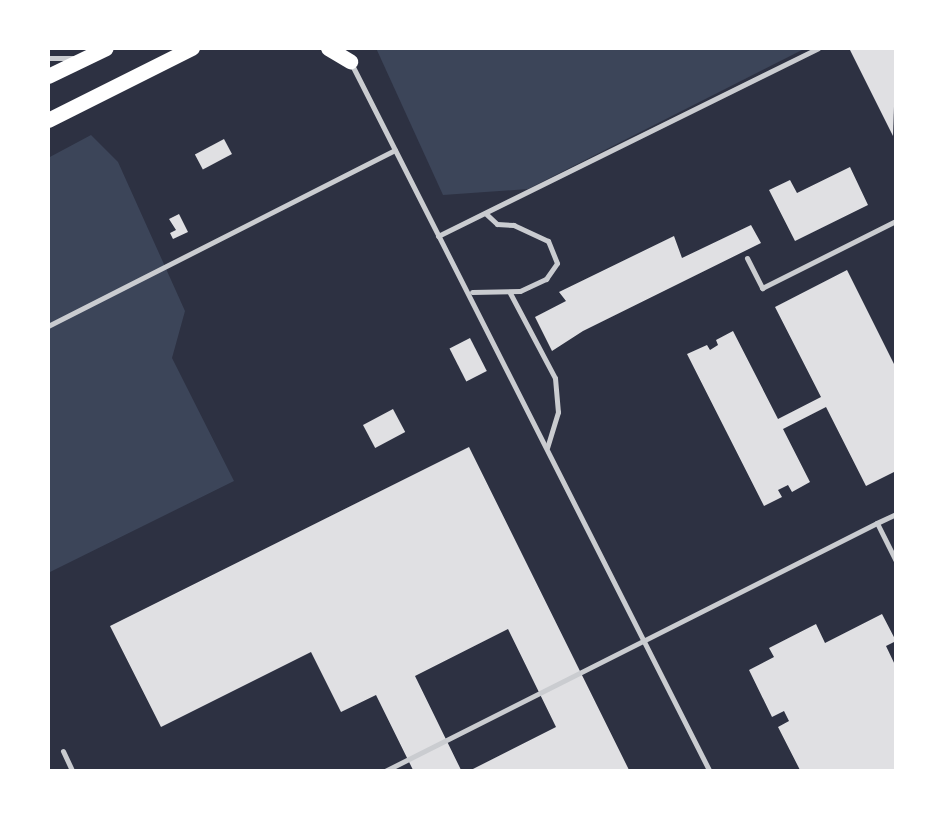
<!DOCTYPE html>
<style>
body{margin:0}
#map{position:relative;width:944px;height:819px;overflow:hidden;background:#2d3142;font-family:"Titillium Web",sans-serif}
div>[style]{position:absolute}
.green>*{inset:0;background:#3c4559}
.building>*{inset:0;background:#e0e0e3;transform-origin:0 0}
.service>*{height:5px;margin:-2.5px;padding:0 2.5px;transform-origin:2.5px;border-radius:2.5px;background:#caccd0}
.primary>*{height:15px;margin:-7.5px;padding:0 7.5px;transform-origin:7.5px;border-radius:7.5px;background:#fff}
span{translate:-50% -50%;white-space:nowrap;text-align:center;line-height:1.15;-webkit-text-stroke:8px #fff;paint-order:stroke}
.frame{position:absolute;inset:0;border:50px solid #fff;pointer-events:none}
</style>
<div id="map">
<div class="green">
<div style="clip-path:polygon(376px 48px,806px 48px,528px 189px,443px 195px)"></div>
<div style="clip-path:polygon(91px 135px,118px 162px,185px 311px,172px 358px,234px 481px,48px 573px,48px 158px)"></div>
</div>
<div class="building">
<div style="clip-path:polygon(855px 48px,896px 48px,893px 136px,850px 50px)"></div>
<div style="left:224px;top:139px;width:17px;height:33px;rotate:62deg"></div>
<div style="clip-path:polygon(850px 167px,868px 205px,795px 241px,769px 190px,790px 180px,797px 193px)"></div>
<div style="clip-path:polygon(179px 214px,188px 232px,173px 239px,170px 233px,176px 230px,169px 219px)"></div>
<div style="clip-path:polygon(751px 225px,761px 243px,583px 331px,552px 351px,535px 317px,566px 301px,559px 292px,674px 236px,682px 258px)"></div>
<div style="clip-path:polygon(847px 270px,896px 368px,896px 471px,866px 486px,826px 407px,783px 429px,810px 482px,792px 492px,788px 485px,778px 490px,782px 497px,764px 506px,687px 354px,707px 345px,710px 350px,718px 345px,716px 340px,733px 331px,778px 419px,821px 397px,775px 307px)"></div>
<div style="left:470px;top:338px;width:37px;height:23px;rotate:63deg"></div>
<div style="left:393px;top:409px;width:26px;height:34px;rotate:62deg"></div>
<div style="clip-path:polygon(469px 447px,630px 772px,467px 772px,556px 727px,508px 629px,415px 676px,462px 772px,414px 772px,376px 695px,341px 712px,311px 652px,161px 727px,110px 626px)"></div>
<div style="clip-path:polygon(882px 614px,896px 641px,886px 646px,896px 667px,896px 772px,801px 772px,778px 727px,789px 721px,784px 711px,772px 717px,749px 670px,774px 657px,769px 648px,816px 624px,825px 643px)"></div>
</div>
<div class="service">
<div style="left:48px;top:58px;width:25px"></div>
<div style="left:352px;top:65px;width:792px;rotate:63.14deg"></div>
<div style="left:438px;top:236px;width:424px;rotate:-26.3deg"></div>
<div style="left:747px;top:258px;width:34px;rotate:63deg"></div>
<div style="left:762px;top:288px;width:150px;rotate:-26.6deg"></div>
<div style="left:472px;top:292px;width:48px;rotate:-1.2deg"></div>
<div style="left:520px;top:291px;width:29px;rotate:-25deg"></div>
<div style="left:546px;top:279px;width:19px;rotate:-55deg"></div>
<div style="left:557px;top:263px;width:24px;rotate:-112deg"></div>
<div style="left:548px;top:241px;width:38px;rotate:-155deg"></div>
<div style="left:514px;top:225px;width:17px;rotate:-177deg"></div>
<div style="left:497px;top:224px;width:16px;rotate:-137deg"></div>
<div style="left:510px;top:293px;width:96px;rotate:62.1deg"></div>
<div style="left:555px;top:378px;width:34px;rotate:85deg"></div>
<div style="left:558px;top:412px;width:37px;rotate:107deg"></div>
<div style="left:48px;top:326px;width:389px;rotate:-26.9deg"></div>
<div style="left:896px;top:514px;width:21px;rotate:155deg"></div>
<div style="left:877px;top:523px;width:42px;rotate:63.4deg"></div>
<div style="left:63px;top:751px;width:23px;rotate:65deg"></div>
<div style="left:383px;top:772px;width:553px;rotate:-26.75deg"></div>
</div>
<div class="primary">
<div style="left:328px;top:48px;width:26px;rotate:31deg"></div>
<div style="left:48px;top:76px;width:64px;rotate:-25.8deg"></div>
<div style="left:48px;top:120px;width:161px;rotate:-26.6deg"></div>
</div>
<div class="frame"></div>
</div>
